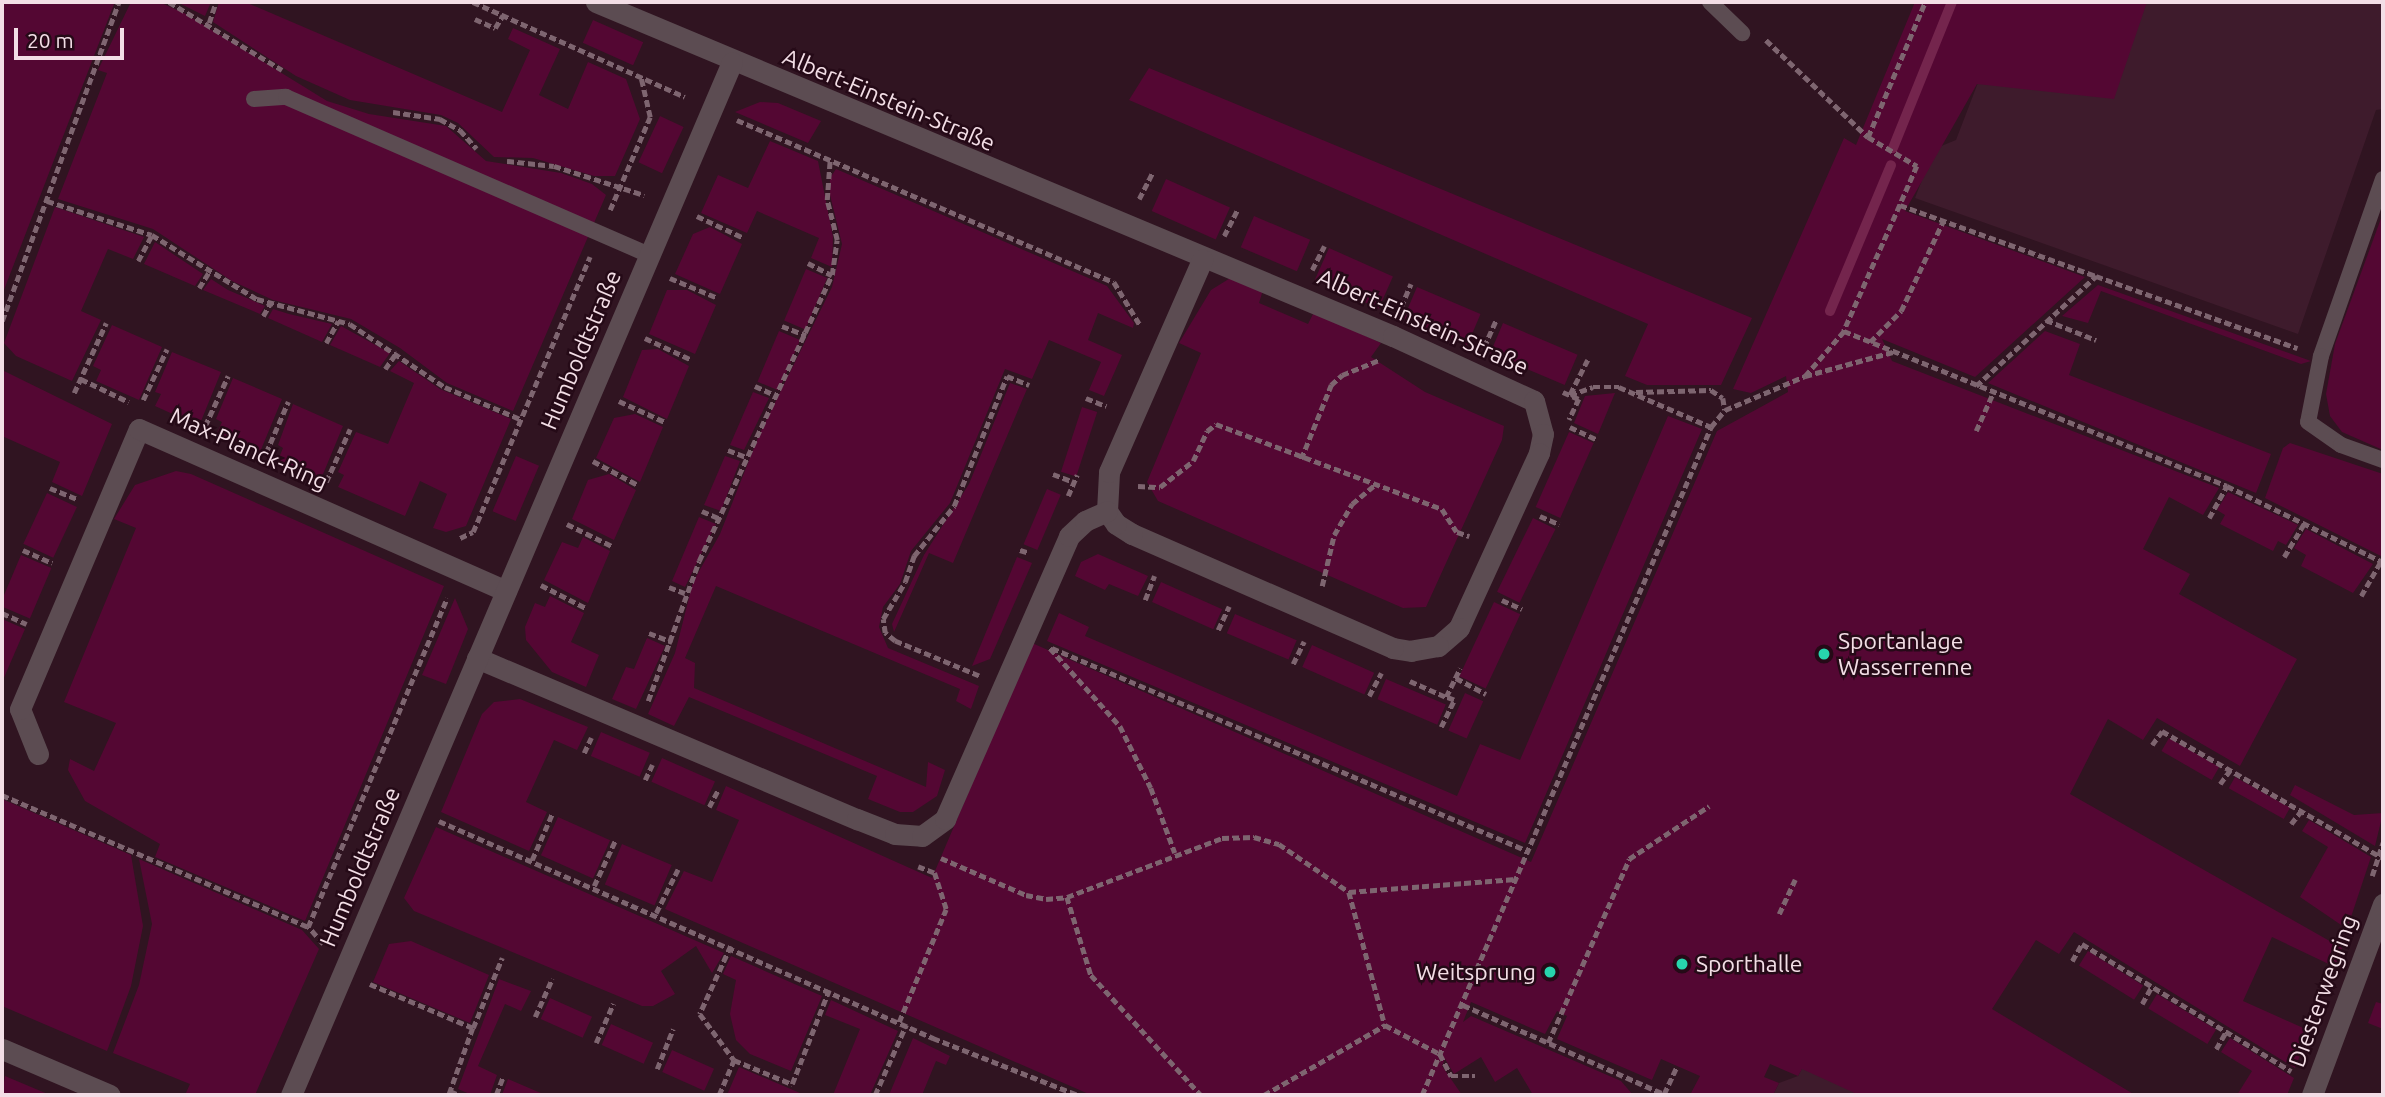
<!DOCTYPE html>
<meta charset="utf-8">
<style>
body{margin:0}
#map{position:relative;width:2385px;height:1097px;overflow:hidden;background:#301421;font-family:Ubuntu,sans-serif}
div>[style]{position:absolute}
.built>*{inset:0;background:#3e1b2c}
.green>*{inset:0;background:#540733;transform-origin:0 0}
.stream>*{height:10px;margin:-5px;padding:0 5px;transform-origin:5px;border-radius:5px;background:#74254d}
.path>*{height:4.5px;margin-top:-2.25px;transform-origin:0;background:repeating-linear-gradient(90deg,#7e6570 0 7px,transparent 0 10.5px)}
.lane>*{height:16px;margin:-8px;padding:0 8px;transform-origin:8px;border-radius:8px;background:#5c4c52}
.street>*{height:21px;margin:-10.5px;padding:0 10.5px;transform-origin:10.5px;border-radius:10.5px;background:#5c4c52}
.dots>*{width:19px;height:19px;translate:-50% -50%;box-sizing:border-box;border:4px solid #250a17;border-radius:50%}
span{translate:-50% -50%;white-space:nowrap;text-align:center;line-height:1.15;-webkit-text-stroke:5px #250a17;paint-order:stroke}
.street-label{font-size:23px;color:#f3dee6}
.poi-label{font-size:23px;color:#f3dee6}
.left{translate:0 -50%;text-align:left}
.right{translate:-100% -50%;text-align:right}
.frame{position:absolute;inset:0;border:4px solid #f3dee6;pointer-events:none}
.scale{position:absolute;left:14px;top:28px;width:110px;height:32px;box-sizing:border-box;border:4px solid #f3dee6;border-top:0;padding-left:9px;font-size:21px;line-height:24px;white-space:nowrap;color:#f3dee6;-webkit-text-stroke:5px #250a17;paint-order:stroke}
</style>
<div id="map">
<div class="built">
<div style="clip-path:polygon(2009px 2px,2383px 2px,2383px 109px,2376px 110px,2298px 334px,1915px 198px,1934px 149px,1956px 140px)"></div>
<div style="clip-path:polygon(1806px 1061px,1870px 1095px,1773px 1095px,1779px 1083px,1798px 1076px)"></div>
</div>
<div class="green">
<div style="clip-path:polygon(2px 2px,114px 4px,2px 295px)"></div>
<div style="clip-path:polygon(131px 2px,159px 2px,184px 13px,327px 101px,369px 114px,446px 126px,486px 161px,561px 173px,592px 184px,606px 195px,513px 411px,447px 383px,400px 348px,351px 319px,273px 300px,232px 281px,153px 229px,58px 199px,107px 73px,98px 70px)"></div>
<div style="clip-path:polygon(177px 2px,211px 2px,205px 16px)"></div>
<div style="clip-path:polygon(219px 2px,245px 2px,502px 112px,530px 50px,508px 39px,513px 28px,560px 49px,539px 95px,568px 109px,588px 62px,626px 79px,640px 119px,615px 176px,594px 176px,533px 158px,494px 157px,458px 123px,441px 115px,350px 100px,296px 76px,213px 22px)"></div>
<div style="clip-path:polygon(1915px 2px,2147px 2px,2114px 99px,1977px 84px,1905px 211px,2085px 277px,1975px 377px,1882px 339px,1892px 361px,2219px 488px,2203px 515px,2169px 497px,2143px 549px,2190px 574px,2179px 594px,2297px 659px,2240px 766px,2157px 718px,2143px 740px,2108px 719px,2070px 794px,2342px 948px,2335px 967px,2272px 937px,2243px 1001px,2310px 1031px,2295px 1068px,2074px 932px,2059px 954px,2036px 940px,1992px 1009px,2135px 1095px,1859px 1095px,1802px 1069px,1798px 1076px,1770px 1064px,1764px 1077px,1779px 1083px,1773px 1095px,1690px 1095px,1700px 1076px,1661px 1059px,1652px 1080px,1557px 1039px,1567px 1016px,1557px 1011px,1545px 1034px,1471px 1002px,1463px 1022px,1471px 1016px,1621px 1081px,1633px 1095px,1533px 1095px,1517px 1068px,1495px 1082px,1481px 1057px,1454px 1074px,1445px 1059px,1442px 1066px,1462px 1095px,1091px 1095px,665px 909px,684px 871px,712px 882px,739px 820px,716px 810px,726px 786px,932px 878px,1032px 643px,1531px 862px,1717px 431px,1788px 392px,1786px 376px,1751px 393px,1733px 389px,1844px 138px,1856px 145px)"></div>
<div style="left:593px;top:20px;width:55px;height:25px;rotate:24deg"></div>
<div style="clip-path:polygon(1149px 68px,1752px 318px,1721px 385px,1647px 385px,1625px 376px,1648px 324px,1129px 100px)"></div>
<div style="clip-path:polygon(760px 102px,778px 103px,821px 121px,808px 143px,735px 112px)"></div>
<div style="left:660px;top:116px;width:26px;height:51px;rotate:25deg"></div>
<div style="clip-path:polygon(770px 141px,818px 161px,833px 237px,832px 267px,811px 258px,819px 238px,757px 211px,747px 233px,701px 213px,718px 175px,748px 188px)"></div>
<div style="clip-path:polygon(836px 169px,1107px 286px,1134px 323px,1133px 328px,1098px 313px,1088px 340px,1122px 355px,1104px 396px,1089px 390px,1101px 362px,1049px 340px,1032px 379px,1005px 369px,950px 503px,911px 551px,900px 584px,883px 607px,879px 627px,888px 648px,979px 686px,971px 709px,956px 701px,960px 689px,716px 586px,685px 658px,695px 663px,694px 688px,926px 787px,928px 762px,945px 770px,937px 796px,913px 812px,900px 812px,868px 799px,877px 776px,689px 697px,674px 726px,648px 714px,675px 653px,693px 582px,720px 534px,759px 435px,832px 287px,842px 244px,830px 195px,830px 178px)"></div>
<div style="left:1166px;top:179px;width:70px;height:35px;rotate:24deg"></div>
<div style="clip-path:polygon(55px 207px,144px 237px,133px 259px,108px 249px,81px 311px,101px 320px,72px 381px,16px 356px,4px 343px)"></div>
<div style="clip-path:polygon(2383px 213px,2383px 450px,2342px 432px,2330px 416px,2326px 394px,2335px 344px)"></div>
<div style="left:1254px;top:216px;width:61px;height:34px;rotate:23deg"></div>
<div style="clip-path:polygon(710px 227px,742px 244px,720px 294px,675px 274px,693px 234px)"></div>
<div style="clip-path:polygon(155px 242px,203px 274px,195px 286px,144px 264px)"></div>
<div style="left:1329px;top:248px;width:70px;height:35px;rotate:24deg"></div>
<div style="left:806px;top:269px;width:23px;height:56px;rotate:23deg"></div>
<div style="clip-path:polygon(1232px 277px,1263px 290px,1259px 303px,1308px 324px,1314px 312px,1381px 343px,1371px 357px,1425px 392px,1504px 426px,1502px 440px,1426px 607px,1403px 608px,1158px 501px,1147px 482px,1201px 353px,1179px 343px,1211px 290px)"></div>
<div style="clip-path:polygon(211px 279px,228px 290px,265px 306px,260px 314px,203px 290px)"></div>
<div style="clip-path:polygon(2098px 285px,2311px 361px,2301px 364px,2101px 291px,2088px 323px,2062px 316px)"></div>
<div style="left:1417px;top:287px;width:69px;height:34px;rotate:23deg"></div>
<div style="clip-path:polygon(667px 290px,687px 290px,716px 305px,695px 354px,649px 334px)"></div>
<div style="clip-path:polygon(273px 309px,289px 314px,332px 324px,322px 342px,268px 318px)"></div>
<div style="left:1503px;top:323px;width:81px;height:33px;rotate:23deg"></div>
<div style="clip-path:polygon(112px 325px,162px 347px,139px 400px,96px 381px,101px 370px,93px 366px)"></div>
<div style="clip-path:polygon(341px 326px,390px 353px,380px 367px,330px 345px)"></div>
<div style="left:779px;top:331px;width:23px;height:55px;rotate:23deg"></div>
<div style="clip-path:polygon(2045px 331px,2080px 344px,2069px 375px,2271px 454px,2256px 493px,1988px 383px)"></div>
<div style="clip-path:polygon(658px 349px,689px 366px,667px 419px,623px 397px,642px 350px)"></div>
<div style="clip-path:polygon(172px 352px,221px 372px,199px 426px,155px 406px,161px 394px,155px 392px)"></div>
<div style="clip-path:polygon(399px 361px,440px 389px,511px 419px,466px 526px,446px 532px,433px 528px,447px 494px,420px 481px,405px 516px,338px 487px,344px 475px,338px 472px,356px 432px,388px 444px,414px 383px,390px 371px)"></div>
<div style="clip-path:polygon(2px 370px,112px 424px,82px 496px,52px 482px,60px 462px,2px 436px)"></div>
<div style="clip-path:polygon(233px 378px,282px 399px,260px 452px,217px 433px,222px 422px,216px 419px)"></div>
<div style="clip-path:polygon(1010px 383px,1027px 389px,953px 563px,929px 553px,894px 632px,892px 624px,924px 555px,969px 484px)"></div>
<div style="clip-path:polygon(753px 392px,769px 398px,744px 450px,730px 445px)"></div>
<div style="clip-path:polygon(1615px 393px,1598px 434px,1574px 423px,1585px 396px)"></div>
<div style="clip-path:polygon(293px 404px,343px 426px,321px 479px,278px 460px,283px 448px,278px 445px)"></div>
<div style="left:1082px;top:407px;width:16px;height:68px;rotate:18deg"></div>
<div style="clip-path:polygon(635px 414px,663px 427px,640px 482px,596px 458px,614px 418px)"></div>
<div style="clip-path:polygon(1668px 416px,1702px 429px,1525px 843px,1047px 641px,1059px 613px,1089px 627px,1085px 636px,1457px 796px,1480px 744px,1520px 760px)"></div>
<div style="left:1569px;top:432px;width:27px;height:82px;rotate:24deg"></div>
<div style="clip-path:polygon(2290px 443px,2383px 474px,2383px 557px,2265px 498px,2283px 448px)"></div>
<div style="left:516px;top:456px;width:25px;height:60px;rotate:23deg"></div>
<div style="clip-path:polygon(725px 456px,740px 461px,721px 511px,704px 505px)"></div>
<div style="clip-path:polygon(176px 471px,191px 474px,444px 586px,305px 921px,155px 857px,160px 844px,85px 801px,68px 770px,70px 759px,94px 771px,116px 723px,64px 702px,136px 528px,114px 519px,135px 485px)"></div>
<div style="clip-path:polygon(609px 474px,636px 490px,614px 540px,572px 519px,588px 480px)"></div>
<div style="left:1047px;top:489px;width:15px;height:60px;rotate:23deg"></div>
<div style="clip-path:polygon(2228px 492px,2298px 525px,2286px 545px,2278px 541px,2273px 551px,2220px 524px,2225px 515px,2217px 510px)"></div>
<div style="left:47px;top:493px;width:33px;height:56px;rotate:25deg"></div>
<div style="clip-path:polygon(699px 517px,716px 524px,685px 587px,672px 581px)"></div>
<div style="left:1533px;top:518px;width:25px;height:82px;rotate:26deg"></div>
<div style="clip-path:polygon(2306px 529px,2373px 564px,2353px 593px,2301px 566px,2306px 555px,2294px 548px)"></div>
<div style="clip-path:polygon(583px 537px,610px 551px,588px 603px,544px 580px,562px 542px,578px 548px)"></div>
<div style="clip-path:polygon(1098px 554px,1148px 576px,1138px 596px,1109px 584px,1105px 590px,1075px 576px,1081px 562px)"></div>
<div style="left:21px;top:555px;width:33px;height:55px;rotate:23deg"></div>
<div style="clip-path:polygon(1017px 557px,1032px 563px,990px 659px,972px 666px)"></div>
<div style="left:1161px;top:582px;width:67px;height:22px;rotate:24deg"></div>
<div style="clip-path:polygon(550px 596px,584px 613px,571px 642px,599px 655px,586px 687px,552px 672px,526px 640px,525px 627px,535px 603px,545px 607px)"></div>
<div style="clip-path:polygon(455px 598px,468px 629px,446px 684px,422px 675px)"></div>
<div style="left:1494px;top:602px;width:29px;height:82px;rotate:25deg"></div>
<div style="left:1235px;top:614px;width:67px;height:21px;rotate:23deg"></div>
<div style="clip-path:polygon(2px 619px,25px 629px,3px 680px,2px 680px)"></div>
<div style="clip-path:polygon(647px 638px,665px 646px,636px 709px,612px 699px,626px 667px,634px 669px)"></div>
<div style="left:1312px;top:645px;width:68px;height:24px;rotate:24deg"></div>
<div style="left:1386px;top:679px;width:65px;height:22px;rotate:23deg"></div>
<div style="left:1465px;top:693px;width:20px;height:41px;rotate:24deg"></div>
<div style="clip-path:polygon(520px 699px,588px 727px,577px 750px,554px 740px,526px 802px,547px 812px,529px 851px,441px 812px,482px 714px,494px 702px)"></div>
<div style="left:601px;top:732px;width:53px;height:26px;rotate:23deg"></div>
<div style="left:2169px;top:738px;width:58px;height:15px;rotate:30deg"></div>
<div style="left:662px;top:758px;width:58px;height:26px;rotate:24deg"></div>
<div style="left:2235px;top:777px;width:63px;height:13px;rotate:29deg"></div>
<div style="clip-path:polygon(2295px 785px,2354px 815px,2383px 813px,2375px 846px,2290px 795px)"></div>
<div style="clip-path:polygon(2px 799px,131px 855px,143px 926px,131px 986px,107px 1051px,2px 1006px)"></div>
<div style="left:558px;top:817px;width:57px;height:42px;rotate:24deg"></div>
<div style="clip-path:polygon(2309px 820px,2371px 857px,2347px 929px,2300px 897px,2328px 847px,2302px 831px)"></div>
<div style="clip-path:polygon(436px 827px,724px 953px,712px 973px,696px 946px,661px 971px,675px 994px,653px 1006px,642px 1006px,414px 911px,404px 898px)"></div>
<div style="left:622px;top:844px;width:54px;height:44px;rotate:23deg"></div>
<div style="clip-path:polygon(139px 859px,302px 930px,319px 949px,255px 1095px,185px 1095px,190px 1084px,113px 1053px,139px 985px,152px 924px)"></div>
<div style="clip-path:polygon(411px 941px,489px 975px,470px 1023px,373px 982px,389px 944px)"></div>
<div style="left:2088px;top:951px;width:65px;height:17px;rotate:32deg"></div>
<div style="clip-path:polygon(731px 956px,822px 996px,791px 1071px,750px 1054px,736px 1040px,730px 1014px,736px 980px,723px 974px)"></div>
<div style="clip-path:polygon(499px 979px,531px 991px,521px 1011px,505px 1004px,478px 1066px,497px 1075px,490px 1095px,472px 1095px,458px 1089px)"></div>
<div style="left:2157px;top:994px;width:69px;height:17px;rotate:31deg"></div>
<div style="left:550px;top:998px;width:46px;height:23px;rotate:24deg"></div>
<div style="clip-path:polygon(831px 1000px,898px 1031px,870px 1095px,833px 1095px,860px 1029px,825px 1015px)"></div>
<div style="clip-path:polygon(2376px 1002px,2383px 1004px,2383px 1029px,2368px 1023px)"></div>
<div style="left:611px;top:1024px;width:46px;height:23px;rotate:24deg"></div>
<div style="clip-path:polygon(913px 1038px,950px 1056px,946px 1065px,936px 1061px,922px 1095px,889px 1095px)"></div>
<div style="clip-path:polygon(2230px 1038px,2294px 1078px,2287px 1095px,2237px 1095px,2252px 1071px,2221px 1052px)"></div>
<div style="left:672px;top:1050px;width:46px;height:24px;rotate:24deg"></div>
<div style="clip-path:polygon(739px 1067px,800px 1093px,807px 1095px,727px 1095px)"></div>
<div style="clip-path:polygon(5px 1076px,50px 1095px,2px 1095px)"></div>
<div style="clip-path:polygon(508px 1079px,536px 1091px,546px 1095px,502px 1095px)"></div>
</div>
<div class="stream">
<div style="left:1893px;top:148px;width:157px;rotate:-68deg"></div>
<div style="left:1830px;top:311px;width:158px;rotate:-67.3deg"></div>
</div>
<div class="path">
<div style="left:169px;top:2px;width:132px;rotate:31deg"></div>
<div style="left:473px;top:2px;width:232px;rotate:24.1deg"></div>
<div style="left:475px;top:19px;width:22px;rotate:24deg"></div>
<div style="left:495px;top:28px;width:15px;rotate:-58deg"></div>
<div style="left:209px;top:23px;width:22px;rotate:-72deg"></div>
<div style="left:1766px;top:40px;width:141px;rotate:43.6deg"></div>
<div style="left:1868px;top:137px;width:57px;rotate:30.6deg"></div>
<div style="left:1917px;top:166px;width:43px;rotate:113.6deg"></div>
<div style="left:1900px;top:205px;width:208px;rotate:19.9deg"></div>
<div style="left:393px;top:112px;width:48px;rotate:8.5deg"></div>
<div style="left:440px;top:119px;width:23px;rotate:29deg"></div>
<div style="left:460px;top:130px;width:25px;rotate:48deg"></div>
<div style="left:737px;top:120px;width:410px;rotate:23.3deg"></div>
<div style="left:1114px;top:282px;width:50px;rotate:58.8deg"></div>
<div style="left:1868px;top:137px;width:147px;rotate:-67.1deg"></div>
<div style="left:507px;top:161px;width:47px;rotate:6.1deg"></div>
<div style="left:554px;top:166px;width:95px;rotate:17.9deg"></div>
<div style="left:1139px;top:199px;width:29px;rotate:-63deg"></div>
<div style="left:47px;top:201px;width:110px;rotate:17.9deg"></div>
<div style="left:152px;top:235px;width:123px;rotate:31.4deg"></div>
<div style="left:257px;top:299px;width:96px;rotate:15deg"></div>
<div style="left:350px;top:324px;width:114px;rotate:33.6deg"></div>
<div style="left:445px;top:387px;width:82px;rotate:23.1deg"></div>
<div style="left:1900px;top:205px;width:138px;rotate:114deg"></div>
<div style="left:1844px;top:331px;width:413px;rotate:22deg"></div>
<div style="left:2227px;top:486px;width:174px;rotate:26deg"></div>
<div style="left:610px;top:210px;width:101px;rotate:-66.7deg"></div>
<div style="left:650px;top:117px;width:40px;rotate:-103deg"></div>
<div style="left:697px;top:216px;width:52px;rotate:25.1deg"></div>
<div style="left:1224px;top:236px;width:29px;rotate:-63deg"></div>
<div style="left:138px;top:261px;width:30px;rotate:-62deg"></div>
<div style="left:808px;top:263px;width:27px;rotate:27deg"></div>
<div style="left:1312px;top:270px;width:27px;rotate:-63deg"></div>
<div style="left:670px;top:278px;width:52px;rotate:22.6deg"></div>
<div style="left:199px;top:288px;width:19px;rotate:-58deg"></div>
<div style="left:1401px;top:307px;width:25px;rotate:-67deg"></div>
<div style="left:263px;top:316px;width:14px;rotate:-60deg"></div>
<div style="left:2046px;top:320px;width:54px;rotate:21.8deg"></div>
<div style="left:2px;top:321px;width:340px;rotate:-69.9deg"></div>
<div style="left:782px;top:326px;width:26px;rotate:21deg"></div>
<div style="left:645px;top:338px;width:52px;rotate:25.1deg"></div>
<div style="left:1870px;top:342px;width:44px;rotate:-45deg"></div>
<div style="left:1901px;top:311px;width:102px;rotate:-64.9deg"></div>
<div style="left:326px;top:343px;width:25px;rotate:-61deg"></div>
<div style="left:1484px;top:347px;width:30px;rotate:-66deg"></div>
<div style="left:1588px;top:360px;width:39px;rotate:117deg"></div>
<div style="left:1570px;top:395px;width:24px;rotate:-19deg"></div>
<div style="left:1593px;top:387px;width:26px"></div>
<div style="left:1619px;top:387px;width:100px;rotate:23.5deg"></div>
<div style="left:385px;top:369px;width:21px;rotate:-55deg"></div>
<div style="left:1805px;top:376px;width:60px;rotate:-49.1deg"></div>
<div style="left:81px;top:379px;width:53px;rotate:25.6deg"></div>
<div style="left:755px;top:386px;width:22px;rotate:24deg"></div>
<div style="left:1976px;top:386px;width:163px;rotate:-42.5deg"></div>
<div style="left:2096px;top:276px;width:214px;rotate:19.7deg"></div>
<div style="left:1563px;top:392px;width:17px;rotate:24deg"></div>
<div style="left:1579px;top:399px;width:23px;rotate:115deg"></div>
<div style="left:1636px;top:392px;width:75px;rotate:-1.5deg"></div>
<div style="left:1711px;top:390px;width:14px;rotate:34deg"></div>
<div style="left:1723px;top:398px;width:12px;rotate:81deg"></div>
<div style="left:74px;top:393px;width:77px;rotate:-65.4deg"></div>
<div style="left:1086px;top:398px;width:22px;rotate:22deg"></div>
<div style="left:143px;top:400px;width:56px;rotate:-64.8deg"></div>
<div style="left:619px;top:401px;width:51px;rotate:24.5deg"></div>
<div style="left:205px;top:426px;width:55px;rotate:-65.3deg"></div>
<div style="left:1570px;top:427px;width:29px;rotate:25deg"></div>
<div style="left:1976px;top:431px;width:42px;rotate:-65.9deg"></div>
<div style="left:728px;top:450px;width:19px;rotate:21deg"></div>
<div style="left:266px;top:453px;width:56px;rotate:-66.7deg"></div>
<div style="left:1301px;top:459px;width:80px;rotate:-67.9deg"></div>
<div style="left:1331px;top:385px;width:15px;rotate:-42deg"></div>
<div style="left:1342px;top:375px;width:40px;rotate:-22deg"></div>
<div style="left:593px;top:461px;width:51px;rotate:28.1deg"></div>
<div style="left:1053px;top:474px;width:22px;rotate:21deg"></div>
<div style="left:326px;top:482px;width:58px;rotate:-65.6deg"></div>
<div style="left:1138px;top:486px;width:22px;rotate:3deg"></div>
<div style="left:1160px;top:487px;width:42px;rotate:-38.2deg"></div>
<div style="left:1193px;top:461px;width:33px;rotate:-65deg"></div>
<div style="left:1207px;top:431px;width:11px;rotate:-38deg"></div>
<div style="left:1216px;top:424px;width:241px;rotate:20.6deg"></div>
<div style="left:1442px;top:509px;width:27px;rotate:57deg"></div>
<div style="left:1457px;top:532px;width:13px;rotate:18deg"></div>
<div style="left:50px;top:488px;width:31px;rotate:22deg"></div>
<div style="left:1068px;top:496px;width:23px;rotate:-67deg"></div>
<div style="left:702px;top:511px;width:21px;rotate:23deg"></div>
<div style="left:1540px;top:516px;width:21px;rotate:23deg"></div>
<div style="left:2209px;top:518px;width:37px;rotate:-61deg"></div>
<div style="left:567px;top:524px;width:50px;rotate:26.1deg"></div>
<div style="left:460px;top:538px;width:14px;rotate:-25deg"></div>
<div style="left:473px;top:532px;width:299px;rotate:-67deg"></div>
<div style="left:23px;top:550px;width:32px;rotate:24deg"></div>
<div style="left:1020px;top:550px;width:10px;rotate:17deg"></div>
<div style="left:2284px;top:557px;width:41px;rotate:-59deg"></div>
<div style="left:541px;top:585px;width:51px;rotate:27.1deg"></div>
<div style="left:1322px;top:586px;width:52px;rotate:-76.8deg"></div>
<div style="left:1334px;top:535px;width:36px;rotate:-60deg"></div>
<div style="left:1352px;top:504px;width:30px;rotate:-40deg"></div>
<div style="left:669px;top:587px;width:17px;rotate:21deg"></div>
<div style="left:2361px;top:596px;width:40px;rotate:-60.3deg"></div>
<div style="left:1145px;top:600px;width:26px;rotate:-69deg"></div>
<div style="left:1502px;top:600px;width:22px;rotate:24deg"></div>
<div style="left:2px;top:613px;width:27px;rotate:24deg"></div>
<div style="left:1218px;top:630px;width:26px;rotate:-65deg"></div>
<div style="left:649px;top:633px;width:25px;rotate:21deg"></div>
<div style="left:1050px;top:648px;width:105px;rotate:48.1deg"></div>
<div style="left:1120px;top:726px;width:69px;rotate:63.4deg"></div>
<div style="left:1151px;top:788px;width:69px;rotate:69.7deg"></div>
<div style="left:1052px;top:648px;width:517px;rotate:23.1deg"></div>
<div style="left:1293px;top:664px;width:25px;rotate:-64deg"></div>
<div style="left:979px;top:676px;width:91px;rotate:-157.4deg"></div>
<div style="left:895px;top:641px;width:13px;rotate:-141deg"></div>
<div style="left:885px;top:633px;width:14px;rotate:-98deg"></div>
<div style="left:883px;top:619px;width:43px;rotate:-59.3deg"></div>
<div style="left:905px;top:582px;width:28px;rotate:-71deg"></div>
<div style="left:914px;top:556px;width:64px;rotate:-51.3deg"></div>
<div style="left:954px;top:506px;width:140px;rotate:-67.8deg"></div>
<div style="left:1007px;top:376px;width:24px;rotate:22deg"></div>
<div style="left:1456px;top:678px;width:34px;rotate:28deg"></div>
<div style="left:1410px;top:681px;width:39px;rotate:24deg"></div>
<div style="left:1446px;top:697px;width:32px;rotate:-64deg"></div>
<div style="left:1369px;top:696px;width:26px;rotate:-62deg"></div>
<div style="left:648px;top:701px;width:149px;rotate:-70deg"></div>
<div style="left:699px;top:561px;width:315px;rotate:-65.1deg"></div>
<div style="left:832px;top:275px;width:35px;rotate:-82deg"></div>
<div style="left:837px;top:240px;width:41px;rotate:-104deg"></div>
<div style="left:827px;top:200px;width:41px;rotate:-85.8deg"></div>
<div style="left:1441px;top:727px;width:30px;rotate:-64deg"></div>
<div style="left:1454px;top:700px;width:9px;rotate:-159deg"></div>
<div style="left:2152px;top:745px;width:17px;rotate:-54deg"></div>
<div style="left:2162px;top:731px;width:255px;rotate:29.9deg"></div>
<div style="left:584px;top:753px;width:17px;rotate:-65deg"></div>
<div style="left:645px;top:780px;width:17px;rotate:-65deg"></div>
<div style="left:2220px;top:784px;width:17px;rotate:-54deg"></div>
<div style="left:2px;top:795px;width:333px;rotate:23.3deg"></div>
<div style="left:709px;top:807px;width:19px;rotate:-62deg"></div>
<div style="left:439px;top:821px;width:540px;rotate:23.71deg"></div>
<div style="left:933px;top:1038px;width:156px;rotate:21.5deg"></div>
<div style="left:2291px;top:824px;width:16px;rotate:-52deg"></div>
<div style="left:941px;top:858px;width:93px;rotate:23.5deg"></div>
<div style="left:1026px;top:895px;width:20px;rotate:11deg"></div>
<div style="left:1046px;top:899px;width:21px;rotate:-5deg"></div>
<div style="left:1067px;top:897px;width:166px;rotate:-20.8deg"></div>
<div style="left:1222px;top:838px;width:32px;rotate:-2deg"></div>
<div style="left:1254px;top:837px;width:26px;rotate:16deg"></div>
<div style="left:1279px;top:844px;width:85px;rotate:34.4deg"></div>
<div style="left:1349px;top:892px;width:167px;rotate:-4.5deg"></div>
<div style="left:532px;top:860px;width:50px;rotate:-66.5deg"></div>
<div style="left:2372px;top:876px;width:35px;rotate:-72deg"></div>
<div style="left:594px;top:886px;width:50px;rotate:-65deg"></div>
<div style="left:1349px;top:892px;width:138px;rotate:74.9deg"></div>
<div style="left:1067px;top:897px;width:82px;rotate:72.9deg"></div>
<div style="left:1091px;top:975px;width:163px;rotate:47.5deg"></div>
<div style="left:656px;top:913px;width:49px;rotate:-63.4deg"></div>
<div style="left:1779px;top:914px;width:38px;rotate:-65deg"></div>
<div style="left:323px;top:944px;width:23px;rotate:-131deg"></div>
<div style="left:308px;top:927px;width:357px;rotate:-67.1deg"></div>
<div style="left:731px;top:946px;width:75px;rotate:114.5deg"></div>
<div style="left:700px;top:1014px;width:57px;rotate:53.5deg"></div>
<div style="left:734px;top:1060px;width:63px;rotate:22.5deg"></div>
<div style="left:792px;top:1084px;width:101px;rotate:-68.5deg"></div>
<div style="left:2072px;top:961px;width:20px;rotate:-60deg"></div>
<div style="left:2082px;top:944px;width:245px;rotate:31.3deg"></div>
<div style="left:370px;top:984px;width:112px;rotate:23.1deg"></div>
<div style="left:473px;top:1028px;width:71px;rotate:109.7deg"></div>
<div style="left:2142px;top:1004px;width:21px;rotate:-61deg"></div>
<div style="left:1463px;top:1005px;width:220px;rotate:23.9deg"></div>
<div style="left:1664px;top:1094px;width:31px;rotate:-65deg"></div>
<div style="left:535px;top:1017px;width:42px;rotate:-65.9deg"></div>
<div style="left:899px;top:1022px;width:122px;rotate:-67.4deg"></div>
<div style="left:946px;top:909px;width:38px;rotate:-108deg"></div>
<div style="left:934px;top:873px;width:17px;rotate:-159deg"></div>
<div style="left:473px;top:1028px;width:76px;rotate:-67.5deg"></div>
<div style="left:596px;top:1043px;width:43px;rotate:-66.4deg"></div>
<div style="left:1548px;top:1043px;width:201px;rotate:-66.2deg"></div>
<div style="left:1629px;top:859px;width:96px;rotate:-33.5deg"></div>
<div style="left:2216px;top:1049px;width:20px;rotate:-60deg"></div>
<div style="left:657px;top:1069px;width:43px;rotate:-68.2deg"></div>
<div style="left:450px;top:1091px;width:10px;rotate:24deg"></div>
<div style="left:496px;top:1095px;width:19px;rotate:-69deg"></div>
<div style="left:719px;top:1095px;width:38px;rotate:-67deg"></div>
<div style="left:875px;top:1095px;width:77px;rotate:-66.1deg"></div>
<div style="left:1264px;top:1095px;width:140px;rotate:-30deg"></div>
<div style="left:1385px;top:1025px;width:62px;rotate:27.8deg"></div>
<div style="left:1440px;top:1054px;width:25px;rotate:63deg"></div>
<div style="left:1451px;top:1076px;width:24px"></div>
<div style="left:1422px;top:1095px;width:728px;rotate:-66.61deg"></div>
<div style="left:1711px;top:427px;width:22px;rotate:-51deg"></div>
<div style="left:1725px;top:410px;width:87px;rotate:-23deg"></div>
<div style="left:1805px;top:376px;width:91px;rotate:-15.3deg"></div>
</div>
<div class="lane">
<div style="left:1710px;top:2px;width:45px;rotate:44.1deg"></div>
<div style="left:254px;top:99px;width:32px;rotate:-4deg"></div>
<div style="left:286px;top:97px;width:397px;rotate:23.5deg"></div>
<div style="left:2383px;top:179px;width:188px;rotate:109.3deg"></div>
<div style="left:2321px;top:356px;width:67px;rotate:101.1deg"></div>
<div style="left:2308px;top:422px;width:40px;rotate:34.9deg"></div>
<div style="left:2341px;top:445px;width:45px;rotate:19.7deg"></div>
</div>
<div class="street">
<div style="left:596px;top:2px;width:864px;rotate:22.74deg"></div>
<div style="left:1393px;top:336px;width:155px;rotate:24.7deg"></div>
<div style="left:1534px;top:401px;width:34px;rotate:75deg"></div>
<div style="left:1543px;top:434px;width:19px;rotate:102deg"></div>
<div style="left:1539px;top:453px;width:192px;rotate:114.6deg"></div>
<div style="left:1459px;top:628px;width:28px;rotate:139deg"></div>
<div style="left:1438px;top:646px;width:27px;rotate:170deg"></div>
<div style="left:1411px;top:651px;width:18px;rotate:-171deg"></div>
<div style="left:1393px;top:648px;width:285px;rotate:-156.4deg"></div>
<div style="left:1132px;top:534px;width:19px;rotate:-148deg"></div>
<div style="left:1116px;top:524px;width:16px;rotate:-125deg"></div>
<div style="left:1107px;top:511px;width:39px;rotate:-87deg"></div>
<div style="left:1109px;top:472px;width:232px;rotate:-66.3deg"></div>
<div style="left:477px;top:658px;width:413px;rotate:23deg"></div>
<div style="left:857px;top:819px;width:41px;rotate:21.5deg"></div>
<div style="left:895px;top:834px;width:27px;rotate:4deg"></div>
<div style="left:922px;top:836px;width:29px;rotate:-36deg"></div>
<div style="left:945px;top:819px;width:309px;rotate:-66.3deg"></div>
<div style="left:1069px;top:536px;width:22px;rotate:-43deg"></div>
<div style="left:1085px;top:521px;width:24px;rotate:-24deg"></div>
<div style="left:38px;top:754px;width:48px;rotate:-111.8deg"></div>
<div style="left:20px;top:709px;width:304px;rotate:-67deg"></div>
<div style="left:139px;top:429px;width:401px;rotate:23.8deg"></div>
<div style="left:2px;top:1049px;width:117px;rotate:23.1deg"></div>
<div style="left:291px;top:1095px;width:1123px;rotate:-66.88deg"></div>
<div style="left:2312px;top:1095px;width:204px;rotate:-69.6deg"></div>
</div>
<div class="dots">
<div style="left:1824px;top:654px;background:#27d5ad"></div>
<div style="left:1682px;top:964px;background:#27d5ad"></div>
<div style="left:1550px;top:972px;background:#27d5ad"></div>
</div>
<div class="street-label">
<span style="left:889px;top:100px;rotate:23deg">Albert-Einstein-Straße</span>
<span style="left:1423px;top:322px;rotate:24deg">Albert-Einstein-Straße</span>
<span style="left:581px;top:350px;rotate:-67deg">Humboldtstraße</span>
<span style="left:249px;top:449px;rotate:24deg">Max-Planck-Ring</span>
<span style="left:360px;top:867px;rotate:-67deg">Humboldtstraße</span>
<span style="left:2323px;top:991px;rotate:-70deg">Diesterwegring</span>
</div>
<div class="poi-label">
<span class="left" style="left:1838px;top:654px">Sportanlage<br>Wasserrenne</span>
<span class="left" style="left:1696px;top:964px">Sporthalle</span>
<span class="right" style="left:1536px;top:972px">Weitsprung</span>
</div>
<div class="frame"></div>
<div class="scale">20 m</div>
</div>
